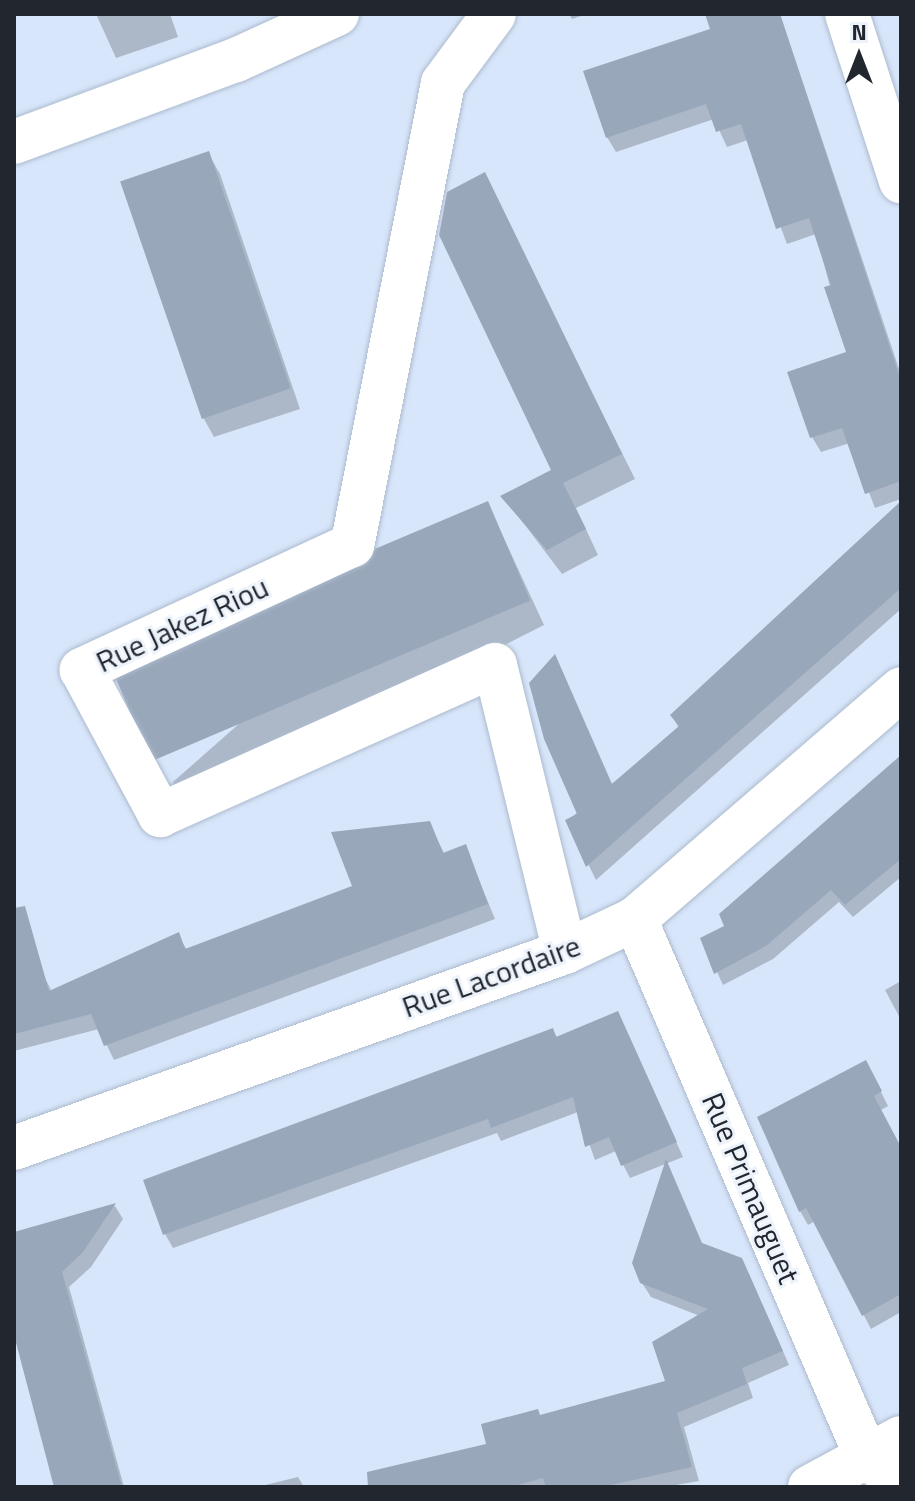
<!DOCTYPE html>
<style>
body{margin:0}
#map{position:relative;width:915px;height:1501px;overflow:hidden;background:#d8e6fb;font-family:"Titillium Web",sans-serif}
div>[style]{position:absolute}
.shadow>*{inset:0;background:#0003}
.building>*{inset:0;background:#99a7ba;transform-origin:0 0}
.roads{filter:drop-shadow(0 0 2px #acbacd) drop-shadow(0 0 2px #acbacd)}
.minor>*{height:44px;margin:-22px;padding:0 22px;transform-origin:22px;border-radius:22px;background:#fff}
span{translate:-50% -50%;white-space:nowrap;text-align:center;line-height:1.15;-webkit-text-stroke:6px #edf3fb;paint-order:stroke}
.street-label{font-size:30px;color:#22272f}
.frame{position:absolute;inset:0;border:16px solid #22272f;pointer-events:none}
.north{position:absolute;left:819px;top:16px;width:80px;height:80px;-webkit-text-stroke:6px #edf3fb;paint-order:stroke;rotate:0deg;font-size:22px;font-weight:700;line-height:32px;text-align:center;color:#22272f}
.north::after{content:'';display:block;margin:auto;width:28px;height:36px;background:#22272f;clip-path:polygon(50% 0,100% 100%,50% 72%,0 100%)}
</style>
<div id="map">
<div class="shadow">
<div style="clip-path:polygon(96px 14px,170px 14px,178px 37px,116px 58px)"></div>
<div style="clip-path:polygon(569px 14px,587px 14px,572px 19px)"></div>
<div style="clip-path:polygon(707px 14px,780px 14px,901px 375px,901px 499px,875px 508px,850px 443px,821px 452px,812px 437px,848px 354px,816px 234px,787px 244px,748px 140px,727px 147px,714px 119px,616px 152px,607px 137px,713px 30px)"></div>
<div style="clip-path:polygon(208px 153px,220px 174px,300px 409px,214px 437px,203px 417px)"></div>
<div style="clip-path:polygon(484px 175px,635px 479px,576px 508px,598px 555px,562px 574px,503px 496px,554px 470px)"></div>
<div style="clip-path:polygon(488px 504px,544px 625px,187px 806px,173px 782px)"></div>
<div style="clip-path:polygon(901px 536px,901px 609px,596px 880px,567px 821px,679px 728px,672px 716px)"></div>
<div style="clip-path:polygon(901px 756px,901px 877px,853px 917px,839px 902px,773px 959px,723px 985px,702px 939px,727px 927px)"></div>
<div style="clip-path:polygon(429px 823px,445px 855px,465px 846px,495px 919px,114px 1060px,99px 1029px,14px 1051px,14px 978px,41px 970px,52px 992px,178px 935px,187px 950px,355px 887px)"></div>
<div style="clip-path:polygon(901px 981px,901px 1020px,885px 990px)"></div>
<div style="clip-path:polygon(618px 1013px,683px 1157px,630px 1178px,616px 1151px,595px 1160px,578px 1112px,501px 1141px,497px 1133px,173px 1248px,165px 1234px,553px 1030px,558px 1039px)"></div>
<div style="clip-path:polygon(873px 1076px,888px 1106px,881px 1110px,901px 1149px,901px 1312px,871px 1329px,815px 1221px,808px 1225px,800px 1211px,760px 1118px)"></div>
<div style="clip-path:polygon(115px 1206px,123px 1219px,91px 1267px,69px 1287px,124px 1487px,56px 1487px,14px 1329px,14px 1233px)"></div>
<div style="clip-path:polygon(703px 1246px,749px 1274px,789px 1365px,748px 1383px,753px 1398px,684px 1427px,699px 1481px,665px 1487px,373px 1487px,488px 1446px,540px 1417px,667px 1383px,700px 1316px,651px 1297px,642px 1283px)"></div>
<div style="clip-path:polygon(298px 1477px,304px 1487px,257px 1487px)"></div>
</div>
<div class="building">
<div style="clip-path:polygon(705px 14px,780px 14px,901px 381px,901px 481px,865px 494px,842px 428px,810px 438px,787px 372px,846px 352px,824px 287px,831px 285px,809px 218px,776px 229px,741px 124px,716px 132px,706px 104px,606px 138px,583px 71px,710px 29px)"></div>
<div style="left:209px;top:151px;width:251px;height:94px;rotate:71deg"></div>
<div style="clip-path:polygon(485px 172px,622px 454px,563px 483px,586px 529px,547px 550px,500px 496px,551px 470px,439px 235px,447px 192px)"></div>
<div style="left:488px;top:501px;width:108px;height:412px;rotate:67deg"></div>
<div style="clip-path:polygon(901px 501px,901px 588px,586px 867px,565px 820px,577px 814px,544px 739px,529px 683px,555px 654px,612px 784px,679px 726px,670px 715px)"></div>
<div style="clip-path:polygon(901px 755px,901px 859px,845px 905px,831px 890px,766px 946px,714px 974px,700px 938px,724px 926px,719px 914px)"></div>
<div style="clip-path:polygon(430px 821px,443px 853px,466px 844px,488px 904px,104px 1046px,91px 1014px,14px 1034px,14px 908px,25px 906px,49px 991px,179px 932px,185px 949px,352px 886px,331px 832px)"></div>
<div style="clip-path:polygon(618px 1011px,677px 1142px,621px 1166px,609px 1137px,585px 1147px,573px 1097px,491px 1128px,488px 1119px,163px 1235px,143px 1180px,553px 1028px,556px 1037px)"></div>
<div style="clip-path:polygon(866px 1060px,882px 1091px,874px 1096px,901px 1147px,901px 1294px,862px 1316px,806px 1208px,799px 1212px,757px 1117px)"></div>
<div style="clip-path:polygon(666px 1159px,702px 1243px,742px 1258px,783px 1351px,742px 1368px,747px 1384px,677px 1413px,692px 1467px,602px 1487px,546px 1487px,543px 1478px,511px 1487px,368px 1487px,367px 1472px,486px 1444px,481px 1424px,538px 1409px,540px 1415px,665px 1381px,652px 1342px,708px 1309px,640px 1283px,632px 1263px)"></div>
<div style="clip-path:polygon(116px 1203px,83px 1252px,62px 1272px,122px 1487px,54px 1487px,14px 1335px,14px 1232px)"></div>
</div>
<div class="roads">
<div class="minor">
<div style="left:494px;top:14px;width:86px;rotate:126.5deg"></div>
<div style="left:443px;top:83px;width:471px;rotate:101.1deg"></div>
<div style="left:352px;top:545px;width:298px;rotate:155.2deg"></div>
<div style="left:82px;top:670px;width:165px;rotate:61.7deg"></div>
<div style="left:160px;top:815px;width:367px;rotate:-24.1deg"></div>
<div style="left:495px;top:665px;width:295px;rotate:76.3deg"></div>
<div style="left:847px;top:14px;width:176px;rotate:72.1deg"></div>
<div style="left:14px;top:142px;width:237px;rotate:-20.3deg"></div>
<div style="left:236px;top:60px;width:111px;rotate:-24.5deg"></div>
<div style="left:635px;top:919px;width:587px;rotate:66.71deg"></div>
<div style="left:867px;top:1458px;width:42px;rotate:35.2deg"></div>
<div style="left:14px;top:1148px;width:585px;rotate:-19.58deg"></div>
<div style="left:565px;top:952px;width:77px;rotate:-25.2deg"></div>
<div style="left:635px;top:919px;width:352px;rotate:-40.8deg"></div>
<div style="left:810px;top:1487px;width:103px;rotate:-28.3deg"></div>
</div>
</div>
<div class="street-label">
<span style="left:182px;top:624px;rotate:-25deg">Rue Jakez Riou</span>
<span style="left:491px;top:976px;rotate:-20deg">Rue Lacordaire</span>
<span style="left:751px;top:1188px;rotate:67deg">Rue Primauguet</span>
</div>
<div class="frame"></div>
<div class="north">N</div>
</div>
